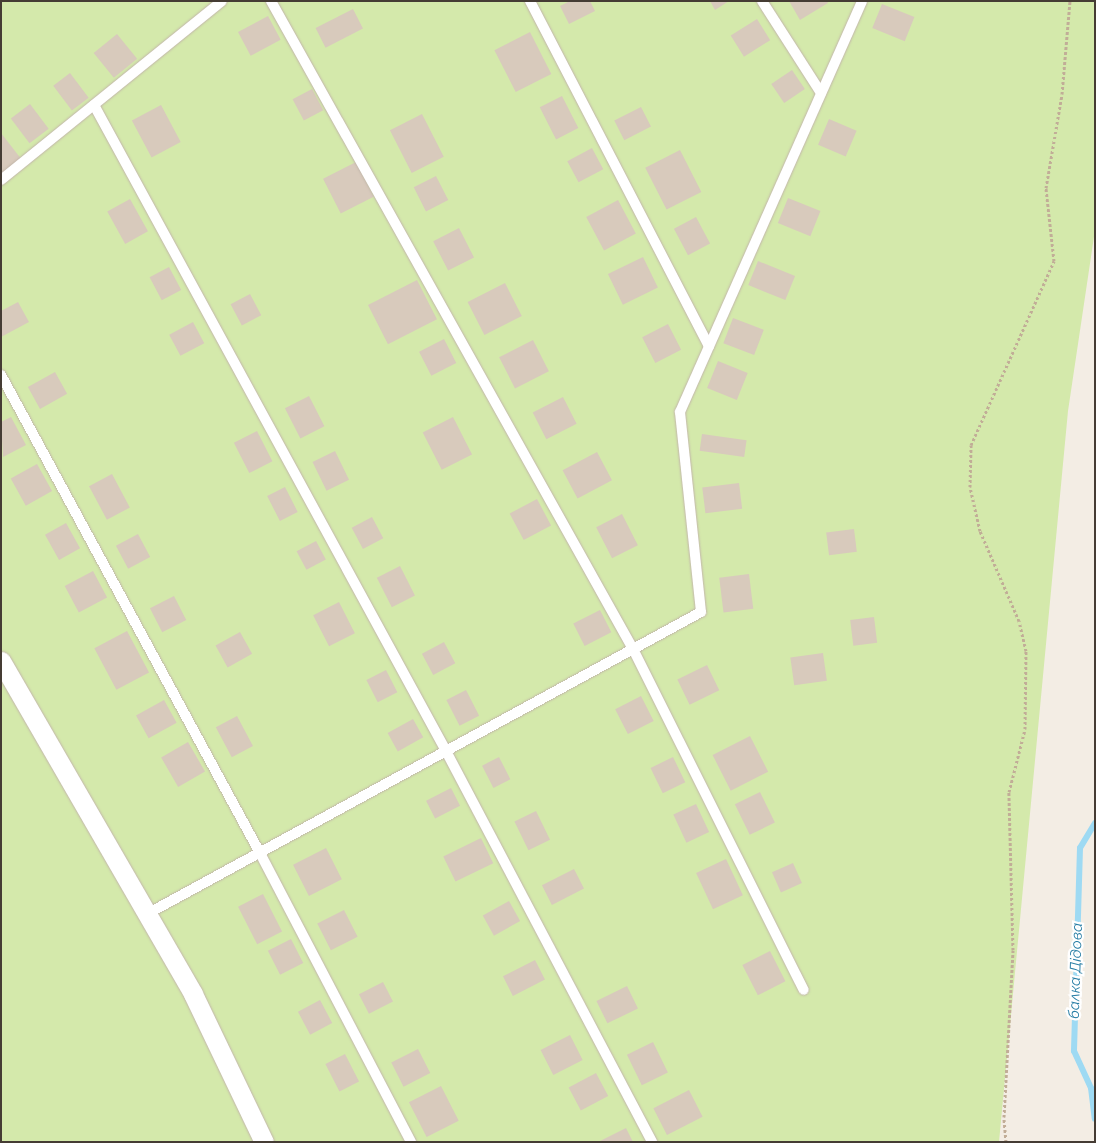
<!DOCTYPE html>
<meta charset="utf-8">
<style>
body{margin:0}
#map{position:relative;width:1096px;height:1143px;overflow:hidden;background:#f3ede4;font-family:Raleway,sans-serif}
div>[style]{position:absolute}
.green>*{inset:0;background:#d4e9ab}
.stream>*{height:6px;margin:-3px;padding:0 3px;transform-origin:3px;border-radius:3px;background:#9edaf3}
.building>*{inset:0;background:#d8cabc;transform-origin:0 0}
.path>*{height:3px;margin-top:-1.5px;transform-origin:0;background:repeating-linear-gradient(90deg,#c1ad97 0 2.5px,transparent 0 5px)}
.roads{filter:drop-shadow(0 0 1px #c2b6aa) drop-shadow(0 0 1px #c2b6aa)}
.service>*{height:10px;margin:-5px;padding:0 5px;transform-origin:5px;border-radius:5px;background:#fff}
.minor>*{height:19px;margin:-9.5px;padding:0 9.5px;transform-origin:9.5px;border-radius:9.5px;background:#fff}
span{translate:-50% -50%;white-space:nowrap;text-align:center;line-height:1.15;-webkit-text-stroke:4.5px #fff;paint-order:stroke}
.water-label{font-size:15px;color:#287ea5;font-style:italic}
.frame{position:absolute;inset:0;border:2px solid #453c34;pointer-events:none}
</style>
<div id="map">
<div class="green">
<div style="clip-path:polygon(1px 1px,1095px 1px,1095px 230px,1068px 411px,999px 1142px,1px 1142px)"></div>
</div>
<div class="stream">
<div style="left:1095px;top:823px;width:29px;rotate:121deg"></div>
<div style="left:1080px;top:848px;width:203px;rotate:91.7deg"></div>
<div style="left:1074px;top:1051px;width:41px;rotate:65.3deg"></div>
<div style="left:1091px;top:1088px;width:31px;rotate:83deg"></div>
</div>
<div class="building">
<div style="clip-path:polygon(570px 1px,590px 1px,595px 11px,569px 24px,560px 6px)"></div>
<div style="clip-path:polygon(710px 1px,729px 1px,715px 10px)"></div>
<div style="clip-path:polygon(789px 1px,827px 1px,828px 3px,800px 20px)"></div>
<div style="left:882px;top:4px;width:35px;height:26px;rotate:22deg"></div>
<div style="left:353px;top:9px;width:22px;height:42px;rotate:63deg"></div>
<div style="left:268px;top:16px;width:27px;height:34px;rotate:62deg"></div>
<div style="left:757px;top:19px;width:25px;height:31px;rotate:58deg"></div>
<div style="left:530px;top:32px;width:47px;height:40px;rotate:63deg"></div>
<div style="left:117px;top:34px;width:32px;height:30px;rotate:51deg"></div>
<div style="left:792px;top:70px;width:23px;height:25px;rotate:56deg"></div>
<div style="left:70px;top:73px;width:31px;height:21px;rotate:53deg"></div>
<div style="left:312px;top:89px;width:24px;height:22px;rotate:62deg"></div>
<div style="left:562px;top:96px;width:36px;height:25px;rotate:63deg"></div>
<div style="left:30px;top:104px;width:31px;height:24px;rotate:53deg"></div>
<div style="left:161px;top:105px;width:42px;height:33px;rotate:62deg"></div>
<div style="left:641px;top:107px;width:22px;height:30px;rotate:63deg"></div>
<div style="left:422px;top:114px;width:48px;height:36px;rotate:63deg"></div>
<div style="left:829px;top:119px;width:30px;height:28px;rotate:23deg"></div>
<div style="clip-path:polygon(1px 133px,22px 160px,1px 176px)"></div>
<div style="left:592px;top:148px;width:24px;height:28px;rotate:62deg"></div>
<div style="left:680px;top:150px;width:47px;height:39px;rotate:63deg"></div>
<div style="left:356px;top:162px;width:39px;height:37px;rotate:63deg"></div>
<div style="left:436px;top:176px;width:27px;height:25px;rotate:63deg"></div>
<div style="left:788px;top:198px;width:35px;height:27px;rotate:22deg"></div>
<div style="left:130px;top:199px;width:37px;height:26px;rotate:61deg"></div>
<div style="left:618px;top:200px;width:38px;height:36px;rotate:62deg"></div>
<div style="left:696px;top:217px;width:30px;height:25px;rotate:62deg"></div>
<div style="left:459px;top:228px;width:33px;height:29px;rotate:63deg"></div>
<div style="left:643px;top:257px;width:34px;height:39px;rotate:64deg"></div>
<div style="left:758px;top:261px;width:40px;height:26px;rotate:22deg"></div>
<div style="left:169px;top:267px;width:26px;height:22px;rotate:62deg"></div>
<div style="left:417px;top:280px;width:44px;height:55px;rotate:63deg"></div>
<div style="left:505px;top:283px;width:37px;height:42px;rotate:63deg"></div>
<div style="left:250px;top:294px;width:24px;height:22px;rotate:62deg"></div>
<div style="clip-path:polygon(18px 302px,29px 322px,1px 337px,1px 311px)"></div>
<div style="left:733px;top:318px;width:33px;height:27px;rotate:21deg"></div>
<div style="left:193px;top:322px;width:24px;height:27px;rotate:62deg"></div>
<div style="left:668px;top:324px;width:29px;height:29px;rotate:63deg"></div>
<div style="left:444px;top:339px;width:27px;height:28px;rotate:63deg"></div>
<div style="left:533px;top:340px;width:35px;height:38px;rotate:63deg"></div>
<div style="left:718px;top:361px;width:32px;height:29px;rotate:22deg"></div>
<div style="left:55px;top:372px;width:25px;height:31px;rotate:61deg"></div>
<div style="left:309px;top:396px;width:34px;height:27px;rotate:63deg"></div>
<div style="left:563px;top:397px;width:30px;height:34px;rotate:63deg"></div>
<div style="clip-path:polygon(11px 417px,26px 445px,3px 457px,1px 422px)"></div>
<div style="left:453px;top:417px;width:42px;height:34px;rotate:63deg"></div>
<div style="left:257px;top:431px;width:34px;height:26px;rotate:63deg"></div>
<div style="left:702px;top:434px;width:45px;height:17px;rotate:8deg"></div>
<div style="left:335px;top:451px;width:32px;height:25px;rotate:64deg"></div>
<div style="left:597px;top:452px;width:32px;height:39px;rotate:62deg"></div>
<div style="left:37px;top:464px;width:31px;height:30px;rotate:61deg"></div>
<div style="left:112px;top:474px;width:38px;height:26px;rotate:62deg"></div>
<div style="left:739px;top:483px;width:26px;height:37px;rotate:83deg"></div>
<div style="left:285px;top:487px;width:28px;height:20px;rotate:63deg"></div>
<div style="left:537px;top:499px;width:30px;height:31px;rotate:62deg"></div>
<div style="left:622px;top:514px;width:35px;height:29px;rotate:63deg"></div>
<div style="left:372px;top:517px;width:24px;height:23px;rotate:62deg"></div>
<div style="left:66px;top:523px;width:29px;height:24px;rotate:61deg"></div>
<div style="left:854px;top:529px;width:23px;height:28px;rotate:83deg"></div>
<div style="left:138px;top:534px;width:26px;height:25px;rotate:62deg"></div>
<div style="left:316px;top:541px;width:21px;height:22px;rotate:62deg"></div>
<div style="left:400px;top:566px;width:33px;height:26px;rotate:63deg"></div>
<div style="left:93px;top:571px;width:30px;height:32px;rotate:62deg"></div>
<div style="left:749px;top:574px;width:35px;height:30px;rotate:83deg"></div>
<div style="left:174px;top:596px;width:27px;height:27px;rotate:63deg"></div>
<div style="left:339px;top:602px;width:35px;height:29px;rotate:63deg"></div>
<div style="left:600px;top:610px;width:25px;height:30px;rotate:63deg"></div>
<div style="left:874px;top:617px;width:26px;height:24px;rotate:83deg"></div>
<div style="left:127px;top:631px;width:47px;height:37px;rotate:62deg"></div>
<div style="left:240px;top:632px;width:25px;height:28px;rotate:61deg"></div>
<div style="left:444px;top:642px;width:24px;height:25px;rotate:62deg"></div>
<div style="left:823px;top:653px;width:28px;height:33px;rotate:82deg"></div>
<div style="left:707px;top:665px;width:28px;height:33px;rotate:64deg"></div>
<div style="left:386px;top:670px;width:25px;height:22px;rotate:63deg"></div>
<div style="left:466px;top:690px;width:29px;height:22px;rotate:63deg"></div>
<div style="left:641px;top:696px;width:28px;height:29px;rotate:63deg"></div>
<div style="left:164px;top:700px;width:26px;height:32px;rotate:61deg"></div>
<div style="left:237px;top:716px;width:34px;height:24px;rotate:62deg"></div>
<div style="left:413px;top:719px;width:21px;height:29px;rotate:61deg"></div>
<div style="left:750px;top:736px;width:40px;height:42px;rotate:63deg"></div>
<div style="left:188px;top:742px;width:34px;height:31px;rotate:60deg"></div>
<div style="left:499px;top:757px;width:25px;height:19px;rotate:63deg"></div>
<div style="left:673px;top:757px;width:28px;height:25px;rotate:64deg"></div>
<div style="left:451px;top:788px;width:20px;height:28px;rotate:63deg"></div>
<div style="left:760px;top:792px;width:34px;height:28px;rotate:64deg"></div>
<div style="left:696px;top:804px;width:31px;height:25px;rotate:65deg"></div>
<div style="left:536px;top:811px;width:32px;height:24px;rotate:64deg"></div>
<div style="left:481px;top:838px;width:28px;height:42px;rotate:64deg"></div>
<div style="left:326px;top:848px;width:35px;height:37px;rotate:63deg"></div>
<div style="left:726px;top:859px;width:40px;height:33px;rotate:65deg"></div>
<div style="left:793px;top:863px;width:22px;height:23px;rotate:66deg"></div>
<div style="left:574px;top:869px;width:22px;height:36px;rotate:63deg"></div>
<div style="left:263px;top:894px;width:42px;height:28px;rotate:63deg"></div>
<div style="left:509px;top:901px;width:23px;height:30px;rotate:61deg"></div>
<div style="left:344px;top:910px;width:30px;height:30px;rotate:63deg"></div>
<div style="left:291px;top:939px;width:27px;height:26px;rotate:63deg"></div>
<div style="left:770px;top:951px;width:34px;height:31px;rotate:63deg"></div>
<div style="left:535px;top:960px;width:22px;height:36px;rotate:63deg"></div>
<div style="left:383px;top:982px;width:22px;height:27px;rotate:63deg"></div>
<div style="left:627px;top:986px;width:25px;height:34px;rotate:64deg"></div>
<div style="left:320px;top:1000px;width:26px;height:25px;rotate:62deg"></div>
<div style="left:570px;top:1035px;width:28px;height:33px;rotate:63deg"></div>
<div style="left:653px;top:1042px;width:34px;height:29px;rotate:64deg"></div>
<div style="left:418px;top:1049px;width:27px;height:30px;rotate:63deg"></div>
<div style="left:345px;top:1054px;width:31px;height:22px;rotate:63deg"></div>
<div style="left:596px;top:1073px;width:26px;height:31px;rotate:62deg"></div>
<div style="left:441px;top:1086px;width:39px;height:36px;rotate:63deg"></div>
<div style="left:689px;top:1090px;width:30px;height:40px;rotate:63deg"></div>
<div style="clip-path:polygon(626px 1128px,633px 1142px,598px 1142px)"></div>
</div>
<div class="path">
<div style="left:1006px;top:1142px;width:25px;rotate:-95deg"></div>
<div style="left:1004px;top:1117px;width:167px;rotate:-86.9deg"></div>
<div style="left:1013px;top:950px;width:158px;rotate:-91.5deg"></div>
<div style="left:1009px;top:792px;width:65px;rotate:-75.7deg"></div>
<div style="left:1025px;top:729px;width:78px;rotate:-89.3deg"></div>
<div style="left:1026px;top:651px;width:31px;rotate:-103deg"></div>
<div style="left:1019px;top:621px;width:98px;rotate:-113.4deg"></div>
<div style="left:980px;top:531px;width:45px;rotate:-102.8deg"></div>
<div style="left:970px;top:487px;width:42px;rotate:-88.6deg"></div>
<div style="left:971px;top:445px;width:202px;rotate:-65.7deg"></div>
<div style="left:1054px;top:261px;width:73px;rotate:-96.3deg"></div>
<div style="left:1046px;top:188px;width:95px;rotate:-80.3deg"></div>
<div style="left:1062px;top:94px;width:93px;rotate:-85.1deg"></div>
</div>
<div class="roads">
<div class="service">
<div style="left:271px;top:1px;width:742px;rotate:60.81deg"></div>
<div style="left:633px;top:649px;width:381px;rotate:63.4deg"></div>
<div style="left:530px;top:1px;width:389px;rotate:62.6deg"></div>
<div style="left:762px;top:1px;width:109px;rotate:57.3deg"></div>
<div style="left:94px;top:105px;width:736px;rotate:61.41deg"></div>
<div style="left:446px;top:751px;width:442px;rotate:62.2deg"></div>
<div style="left:1px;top:180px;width:284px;rotate:-39deg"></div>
<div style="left:1px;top:375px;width:544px;rotate:61.55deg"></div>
<div style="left:260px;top:853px;width:326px;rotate:62.4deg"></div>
<div style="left:147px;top:914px;width:631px;rotate:-28.6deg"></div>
<div style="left:701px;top:612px;width:201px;rotate:-96deg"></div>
<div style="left:680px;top:412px;width:449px;rotate:-66.1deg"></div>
</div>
<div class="minor">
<div style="left:1px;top:661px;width:384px;rotate:60deg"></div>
<div style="left:193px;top:994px;width:164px;rotate:64.4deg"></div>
</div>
</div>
<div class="water-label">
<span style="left:1076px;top:971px;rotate:-88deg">балка Дідова</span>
</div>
<div class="frame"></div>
</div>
